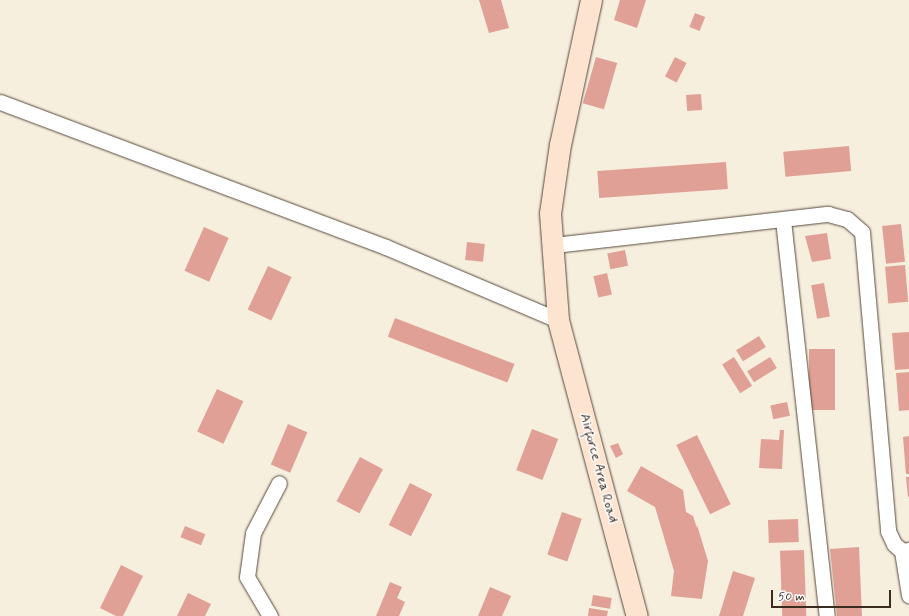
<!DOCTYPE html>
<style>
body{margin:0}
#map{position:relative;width:909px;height:616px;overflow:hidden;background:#f6efde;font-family:Mynerve,sans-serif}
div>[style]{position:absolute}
.building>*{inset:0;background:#e0a095;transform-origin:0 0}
.roads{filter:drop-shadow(0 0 1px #57483b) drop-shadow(0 0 1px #57483b)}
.street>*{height:15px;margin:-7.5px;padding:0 7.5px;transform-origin:7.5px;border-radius:7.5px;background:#fff}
.secondary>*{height:21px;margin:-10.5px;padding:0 10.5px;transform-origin:10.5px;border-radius:10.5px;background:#fde4d0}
span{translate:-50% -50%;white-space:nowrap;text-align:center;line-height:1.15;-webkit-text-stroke:3px #fff;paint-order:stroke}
.street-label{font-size:14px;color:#3b2a1e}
.scale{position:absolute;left:771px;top:590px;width:120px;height:18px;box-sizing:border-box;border:2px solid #3b2a1e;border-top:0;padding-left:5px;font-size:12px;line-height:14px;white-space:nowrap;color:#3b2a1e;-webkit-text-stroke:3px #fff;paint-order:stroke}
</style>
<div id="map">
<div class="building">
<div style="clip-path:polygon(479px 0,501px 0,509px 28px,489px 33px)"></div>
<div style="clip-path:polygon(620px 0,646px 0,637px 28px,614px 20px)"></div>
<div style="left:695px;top:13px;width:11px;height:15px;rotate:22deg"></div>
<div style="left:596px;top:57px;width:22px;height:48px;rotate:16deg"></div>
<div style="left:675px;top:57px;width:13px;height:22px;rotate:27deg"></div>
<div style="left:701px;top:94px;width:16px;height:15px;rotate:86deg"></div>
<div style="left:849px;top:146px;width:25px;height:66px;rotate:85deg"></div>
<div style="left:726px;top:162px;width:27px;height:129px;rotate:86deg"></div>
<div style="left:901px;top:224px;width:38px;height:19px;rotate:84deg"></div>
<div style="left:204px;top:227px;width:27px;height:48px;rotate:24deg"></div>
<div style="clip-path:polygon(827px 233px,831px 259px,812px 262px,805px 236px)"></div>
<div style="left:467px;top:242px;width:18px;height:18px;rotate:6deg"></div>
<div style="left:625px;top:250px;width:16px;height:18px;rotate:79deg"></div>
<div style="left:905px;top:265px;width:37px;height:20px;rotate:85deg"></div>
<div style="left:268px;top:266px;width:26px;height:48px;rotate:25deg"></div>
<div style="left:607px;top:273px;width:22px;height:14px;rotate:77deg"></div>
<div style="left:824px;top:283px;width:34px;height:13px;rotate:80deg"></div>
<div style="left:395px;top:318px;width:128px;height:20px;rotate:21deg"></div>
<div style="clip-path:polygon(909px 332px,909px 369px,895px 370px,892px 333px)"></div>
<div style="left:759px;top:336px;width:13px;height:27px;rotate:58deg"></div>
<div style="left:809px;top:349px;width:26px;height:61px"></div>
<div style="left:734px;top:357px;width:34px;height:14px;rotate:58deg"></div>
<div style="left:770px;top:357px;width:13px;height:27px;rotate:58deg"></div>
<div style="clip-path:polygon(909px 372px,909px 410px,899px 411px,896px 373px)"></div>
<div style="left:217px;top:389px;width:29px;height:47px;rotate:25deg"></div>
<div style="left:787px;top:402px;width:14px;height:17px;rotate:78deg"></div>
<div style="left:288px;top:424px;width:21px;height:44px;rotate:23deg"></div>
<div style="left:532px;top:429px;width:28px;height:44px;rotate:21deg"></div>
<div style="clip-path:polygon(780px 430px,784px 430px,782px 469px,759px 468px,761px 439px,779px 440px)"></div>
<div style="left:697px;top:435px;width:77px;height:23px;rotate:64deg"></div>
<div style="clip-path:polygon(909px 436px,909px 474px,906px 474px,903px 437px)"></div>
<div style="clip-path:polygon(618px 443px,623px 454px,616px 458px,610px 446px)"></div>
<div style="left:360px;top:457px;width:26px;height:50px;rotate:28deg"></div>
<div style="clip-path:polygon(641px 466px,683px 490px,686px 512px,693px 516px,697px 528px,697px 525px,708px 561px,702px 599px,671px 596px,674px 571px,655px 507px,627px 491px)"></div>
<div style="clip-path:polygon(906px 477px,909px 477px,909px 497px,908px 497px)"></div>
<div style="left:410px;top:483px;width:25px;height:47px;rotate:27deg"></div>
<div style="left:562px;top:512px;width:21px;height:45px;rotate:19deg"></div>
<div style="left:798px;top:519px;width:23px;height:30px;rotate:88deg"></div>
<div style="left:185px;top:526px;width:22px;height:12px;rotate:22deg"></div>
<div style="clip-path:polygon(859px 547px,862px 616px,837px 616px,830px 549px)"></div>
<div style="left:804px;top:550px;width:66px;height:24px;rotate:88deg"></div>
<div style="clip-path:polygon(121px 565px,143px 576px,123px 616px,116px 616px,100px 608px)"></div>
<div style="clip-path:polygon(733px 571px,755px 578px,743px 616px,719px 616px)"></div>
<div style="clip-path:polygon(390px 582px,402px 587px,397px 598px,405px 602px,399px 616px,376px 616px)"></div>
<div style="clip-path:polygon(490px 587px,511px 596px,502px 616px,478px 616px)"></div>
<div style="clip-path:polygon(188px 593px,211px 604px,205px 616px,177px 616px)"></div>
<div style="left:593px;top:595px;width:19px;height:11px;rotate:9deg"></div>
<div style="clip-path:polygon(589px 608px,608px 611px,607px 616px,588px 616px)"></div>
</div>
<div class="roads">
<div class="street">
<div style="left:0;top:102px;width:412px;rotate:20.6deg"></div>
<div style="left:386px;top:247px;width:187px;rotate:23deg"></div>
<div style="left:783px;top:220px;width:398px;rotate:83.7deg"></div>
<div style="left:554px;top:245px;width:276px;rotate:-6.5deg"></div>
<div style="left:828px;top:214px;width:20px;rotate:15deg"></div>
<div style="left:847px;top:219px;width:20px;rotate:41deg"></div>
<div style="left:862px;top:232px;width:300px;rotate:85deg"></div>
<div style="left:888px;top:531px;width:14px;rotate:65deg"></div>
<div style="left:894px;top:544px;width:11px;rotate:41deg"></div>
<div style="left:902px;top:551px;width:7px;rotate:-8deg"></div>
<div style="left:902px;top:551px;width:45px;rotate:81deg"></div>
<div style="left:270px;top:616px;width:45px;rotate:-120.5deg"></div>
<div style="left:247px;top:577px;width:44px;rotate:-82.2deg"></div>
<div style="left:253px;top:533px;width:56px;rotate:-62.5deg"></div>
</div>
<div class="secondary">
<div style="left:591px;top:0;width:147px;rotate:102.1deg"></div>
<div style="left:560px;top:144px;width:70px;rotate:98.2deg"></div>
<div style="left:550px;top:213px;width:107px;rotate:85.7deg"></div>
<div style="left:558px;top:320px;width:306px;rotate:75.1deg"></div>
</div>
</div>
<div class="street-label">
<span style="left:599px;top:468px;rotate:75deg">Airforce Area Road</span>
</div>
<div class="scale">50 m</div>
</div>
